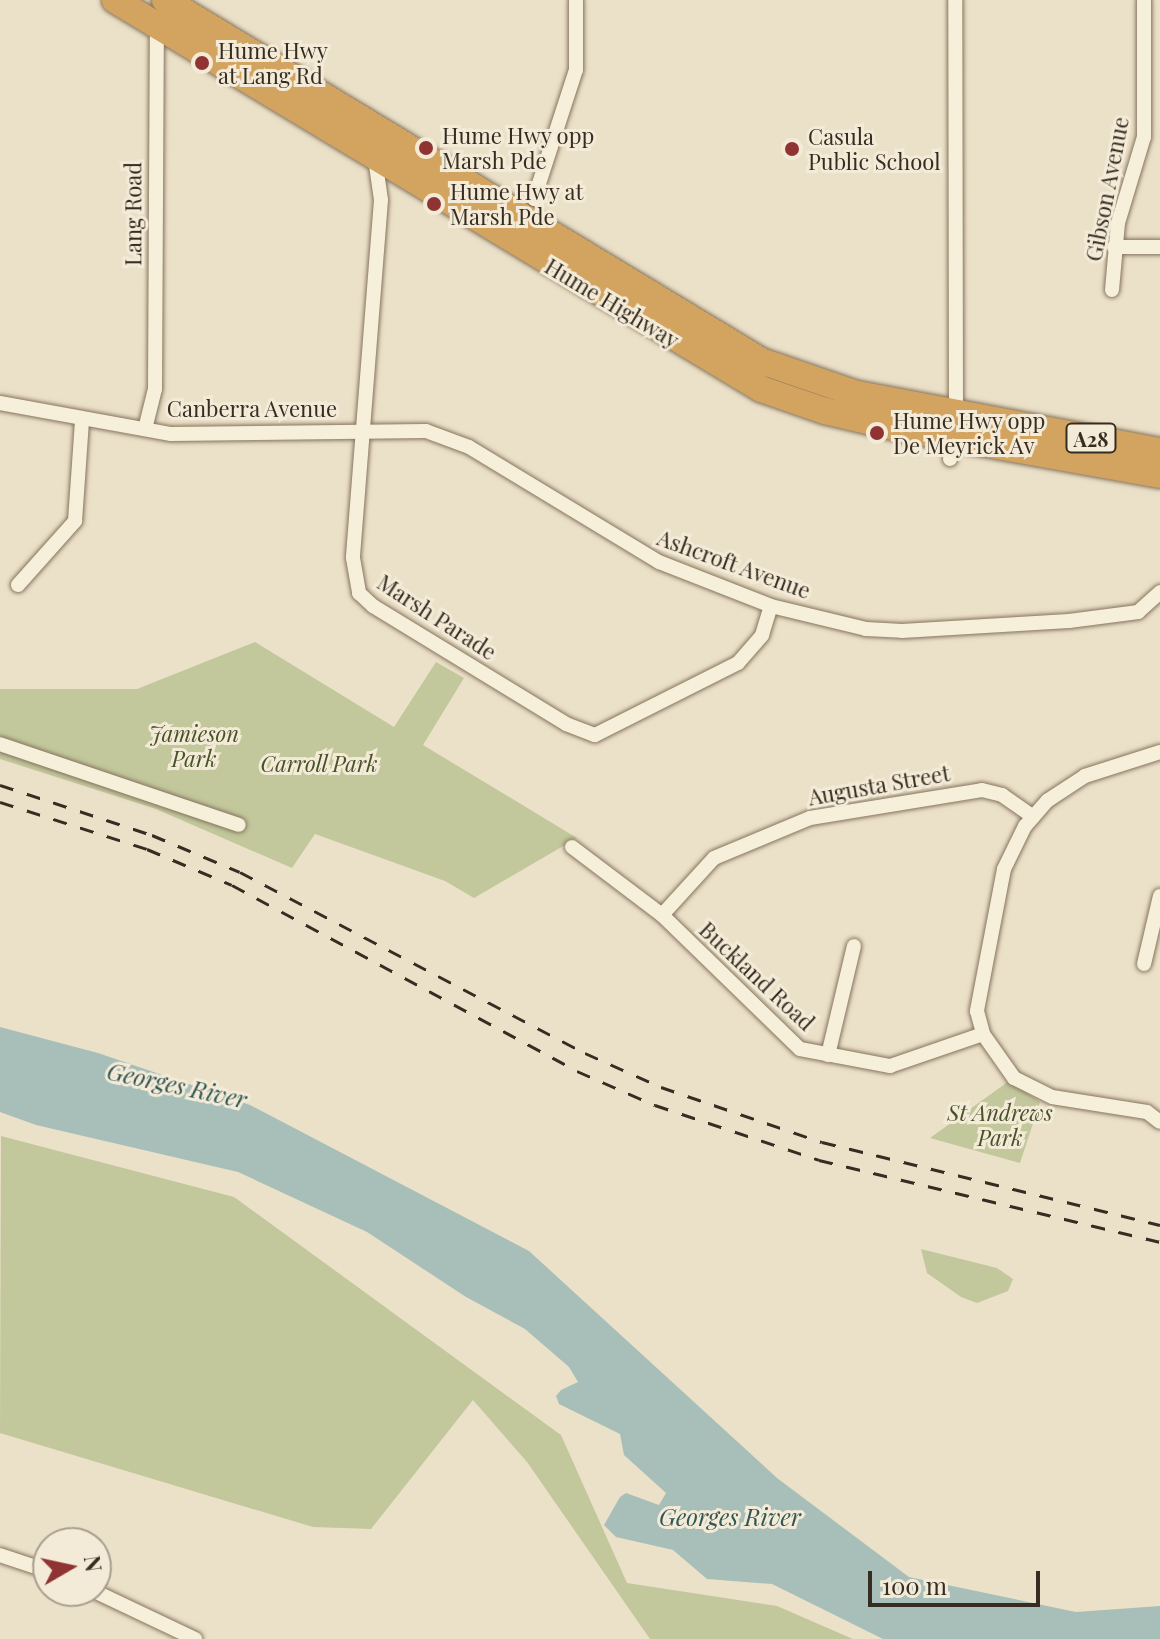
<!DOCTYPE html>
<style>
body{margin:0}
#map{position:relative;width:1160px;height:1639px;overflow:hidden;background:#ebe1c8;font-family:"Playfair Display",serif}
div>[style]{position:absolute}
.green>*{inset:0;background:#c2c89c}
.water>*{inset:0;background:#a8bfb9}
.roads{filter:drop-shadow(0 0 2px #86745e) drop-shadow(0 0 2px #86745e)}
.street>*{height:14px;margin:-7px;padding:0 7px;transform-origin:7px;border-radius:7px;background:#f6efda}
.highway>*{height:26px;margin:-13px;padding:0 13px;transform-origin:13px;border-radius:13px;background:#d3a360}
.rail>*{height:3px;margin-top:-1.5px;transform-origin:0;background:repeating-linear-gradient(90deg,#372c21 0 14px,transparent 0 28px)}
.dots>*{width:22px;height:22px;translate:-50% -50%;box-sizing:border-box;border:4px solid #f3ebd7;border-radius:50%}
span{translate:-50% -50%;white-space:nowrap;text-align:center;line-height:1.15;-webkit-text-stroke:6px #f3ebd7;paint-order:stroke}
.shield-label span{padding:2px 6px;background:#f3ebd7;border:2px solid;border-radius:6px;-webkit-text-stroke-width:0}
.shield-label{font-size:20px;color:#372c21;font-weight:700}
.poi-label{font-size:22px;color:#372c21}
.left{translate:0 -50%;text-align:left}
.street-label{font-size:22px;color:#372c21}
.park-label{font-size:22px;color:#475229;font-style:italic}
.water-label{font-size:24px;color:#315654;font-style:italic}
.north{position:absolute;left:32px;top:1527px;width:80px;height:80px;box-sizing:border-box;background:#f3ebd7;border:2px solid #a89f8e;border-radius:50%;rotate:81deg;font-size:22px;font-weight:700;line-height:32px;text-align:center;color:#372c21}
.north::after{content:'';display:block;margin:auto;width:28px;height:36px;background:#903433;clip-path:polygon(50% 0,100% 100%,50% 72%,0 100%)}
.scale{position:absolute;left:868px;top:1571px;width:172px;height:36px;box-sizing:border-box;border:4px solid #372c21;border-top:0;padding-left:10px;font-size:24px;line-height:28px;white-space:nowrap;color:#372c21;-webkit-text-stroke:6px #f3ebd7;paint-order:stroke}
</style>
<div id="map">
<div class="green">
<div style="clip-path:polygon(255px 642px,394px 727px,436px 662px,464px 678px,423px 745px,577px 838px,474px 898px,445px 881px,315px 834px,292px 868px,156px 809px,0 759px,0 689px,137px 689px)"></div>
<div style="clip-path:polygon(1009px 1081px,1040px 1102px,1020px 1163px,930px 1138px)"></div>
<div style="clip-path:polygon(1px 1136px,234px 1197px,561px 1435px,627px 1583px,777px 1606px,853px 1639px,650px 1639px,527px 1462px,473px 1400px,371px 1529px,313px 1527px,0 1433px)"></div>
<div style="clip-path:polygon(921px 1249px,997px 1268px,1013px 1279px,1008px 1291px,977px 1303px,961px 1297px,927px 1273px)"></div>
</div>
<div class="water">
<div style="clip-path:polygon(0 1027px,98px 1053px,250px 1105px,529px 1251px,777px 1478px,909px 1577px,1076px 1612px,1160px 1606px,1160px 1639px,883px 1639px,772px 1584px,707px 1579px,673px 1550px,616px 1537px,604px 1525px,620px 1497px,626px 1493px,659px 1505px,666px 1493px,624px 1455px,620px 1434px,559px 1404px,556px 1396px,561px 1390px,578px 1382px,569px 1367px,525px 1329px,466px 1297px,367px 1232px,238px 1172px,36px 1125px,0 1112px)"></div>
</div>
<div class="roads">
<div class="street">
<div style="left:375px;top:158px;width:42px;rotate:81.9deg"></div>
<div style="left:381px;top:200px;width:359px;rotate:94.5deg"></div>
<div style="left:353px;top:558px;width:36px;rotate:80deg"></div>
<div style="left:359px;top:593px;width:19px;rotate:43deg"></div>
<div style="left:373px;top:606px;width:226px;rotate:31.4deg"></div>
<div style="left:566px;top:724px;width:31px;rotate:21deg"></div>
<div style="left:595px;top:735px;width:160px;rotate:-26.7deg"></div>
<div style="left:738px;top:663px;width:37px;rotate:-49deg"></div>
<div style="left:762px;top:635px;width:30px;rotate:-73deg"></div>
<div style="left:534px;top:199px;width:136px;rotate:-72deg"></div>
<div style="left:576px;top:70px;width:70px;rotate:-90deg"></div>
<div style="left:1114px;top:247px;width:46px"></div>
<div style="left:1112px;top:290px;width:67px;rotate:-84.9deg"></div>
<div style="left:1118px;top:223px;width:90px;rotate:-73.2deg"></div>
<div style="left:1144px;top:137px;width:137px;rotate:-90deg"></div>
<div style="left:0;top:403px;width:174px;rotate:10.3deg"></div>
<div style="left:171px;top:434px;width:255px;rotate:-0.7deg"></div>
<div style="left:426px;top:431px;width:46px;rotate:20.4deg"></div>
<div style="left:469px;top:447px;width:222px;rotate:31.2deg"></div>
<div style="left:659px;top:562px;width:120px;rotate:21.4deg"></div>
<div style="left:771px;top:606px;width:98px;rotate:13.6deg"></div>
<div style="left:866px;top:629px;width:36px;rotate:3deg"></div>
<div style="left:902px;top:631px;width:167px;rotate:-3.4deg"></div>
<div style="left:1069px;top:621px;width:70px;rotate:-7.4deg"></div>
<div style="left:1138px;top:612px;width:30px;rotate:-42deg"></div>
<div style="left:145px;top:429px;width:41px;rotate:-76deg"></div>
<div style="left:155px;top:389px;width:367px;rotate:-89.7deg"></div>
<div style="left:950px;top:459px;width:46px;rotate:-82.6deg"></div>
<div style="left:956px;top:413px;width:413px;rotate:-90.1deg"></div>
<div style="left:18px;top:585px;width:86px;rotate:-48.3deg"></div>
<div style="left:75px;top:521px;width:101px;rotate:-86deg"></div>
<div style="left:0;top:744px;width:252px;rotate:18.7deg"></div>
<div style="left:1160px;top:752px;width:79px;rotate:162.3deg"></div>
<div style="left:1085px;top:776px;width:45px;rotate:146.7deg"></div>
<div style="left:1047px;top:801px;width:33px;rotate:131deg"></div>
<div style="left:1025px;top:826px;width:48px;rotate:116deg"></div>
<div style="left:1004px;top:869px;width:145px;rotate:100.8deg"></div>
<div style="left:977px;top:1011px;width:24px;rotate:75deg"></div>
<div style="left:983px;top:1034px;width:54px;rotate:54.8deg"></div>
<div style="left:1014px;top:1078px;width:42px;rotate:26.6deg"></div>
<div style="left:1052px;top:1097px;width:96px;rotate:9deg"></div>
<div style="left:1147px;top:1112px;width:16px;rotate:38deg"></div>
<div style="left:572px;top:847px;width:113px;rotate:37.1deg"></div>
<div style="left:662px;top:915px;width:192px;rotate:44.2deg"></div>
<div style="left:800px;top:1049px;width:92px;rotate:10.7deg"></div>
<div style="left:890px;top:1066px;width:98px;rotate:-19deg"></div>
<div style="left:662px;top:915px;width:77px;rotate:-47.6deg"></div>
<div style="left:714px;top:858px;width:104px;rotate:-22.6deg"></div>
<div style="left:810px;top:818px;width:174px;rotate:-9.2deg"></div>
<div style="left:982px;top:790px;width:21px;rotate:14deg"></div>
<div style="left:1002px;top:795px;width:38px;rotate:35deg"></div>
<div style="left:1144px;top:964px;width:70px;rotate:-76.8deg"></div>
<div style="left:828px;top:1055px;width:112px;rotate:-76.6deg"></div>
<div style="left:0;top:1555px;width:51px;rotate:18.4deg"></div>
<div style="left:94px;top:1591px;width:112px;rotate:25.4deg"></div>
</div>
<div class="highway">
<div style="left:115px;top:0;width:754px;rotate:31.05deg"></div>
<div style="left:761px;top:389px;width:68px;rotate:19deg"></div>
<div style="left:825px;top:411px;width:79px;rotate:13.2deg"></div>
<div style="left:902px;top:429px;width:262px;rotate:10.1deg"></div>
<div style="left:165px;top:0;width:697px;rotate:31.2deg"></div>
<div style="left:761px;top:361px;width:102px;rotate:19deg"></div>
<div style="left:857px;top:394px;width:308px;rotate:10.7deg"></div>
</div>
</div>
<div class="rail">
<div style="left:0;top:785px;width:160px;rotate:18.2deg"></div>
<div style="left:152px;top:835px;width:95px;rotate:22.8deg"></div>
<div style="left:240px;top:872px;width:390px;rotate:27.7deg"></div>
<div style="left:585px;top:1053px;width:83px;rotate:24.1deg"></div>
<div style="left:661px;top:1087px;width:170px;rotate:18.9deg"></div>
<div style="left:822px;top:1142px;width:348px;rotate:13.8deg"></div>
<div style="left:0;top:802px;width:154px;rotate:17.7deg"></div>
<div style="left:147px;top:849px;width:92px;rotate:23deg"></div>
<div style="left:232px;top:885px;width:392px;rotate:28.3deg"></div>
<div style="left:577px;top:1071px;width:85px;rotate:23.6deg"></div>
<div style="left:655px;top:1105px;width:173px;rotate:18.5deg"></div>
<div style="left:819px;top:1160px;width:351px;rotate:13.5deg"></div>
</div>
<div class="dots">
<div style="left:202px;top:63px;background:#903433"></div>
<div style="left:426px;top:148px;background:#903433"></div>
<div style="left:792px;top:149px;background:#903433"></div>
<div style="left:434px;top:204px;background:#903433"></div>
<div style="left:877px;top:433px;background:#903433"></div>
</div>
<div class="shield-label">
<span style="left:1091px;top:438px">A28</span>
</div>
<div class="poi-label">
<span class="left" style="left:218px;top:63px">Hume Hwy<br>at Lang Rd</span>
<span class="left" style="left:442px;top:148px">Hume Hwy opp<br>Marsh Pde</span>
<span class="left" style="left:808px;top:149px">Casula<br>Public School</span>
<span class="left" style="left:450px;top:204px">Hume Hwy at<br>Marsh Pde</span>
<span class="left" style="left:893px;top:433px">Hume Hwy opp<br>De Meyrick Av</span>
</div>
<div class="street-label">
<span style="left:1107px;top:189px;rotate:-79deg">Gibson Avenue</span>
<span style="left:133px;top:214px;rotate:-90deg">Lang Road</span>
<span style="left:612px;top:303px;rotate:31deg">Hume Highway</span>
<span style="left:252px;top:409px">Canberra Avenue</span>
<span style="left:734px;top:564px;rotate:20deg">Ashcroft Avenue</span>
<span style="left:437px;top:617px;rotate:33deg">Marsh Parade</span>
<span style="left:879px;top:785px;rotate:-10deg">Augusta Street</span>
<span style="left:757px;top:976px;rotate:43deg">Buckland Road</span>
</div>
<div class="park-label">
<span style="left:194px;top:746px">Jamieson<br>Park</span>
<span style="left:319px;top:764px">Carroll Park</span>
<span style="left:1000px;top:1125px">St Andrews<br>Park</span>
</div>
<div class="water-label">
<span style="left:177px;top:1085px;rotate:12deg">Georges River</span>
<span style="left:730px;top:1517px">Georges River</span>
</div>
<div class="north">N</div>
<div class="scale">100 m</div>
</div>
